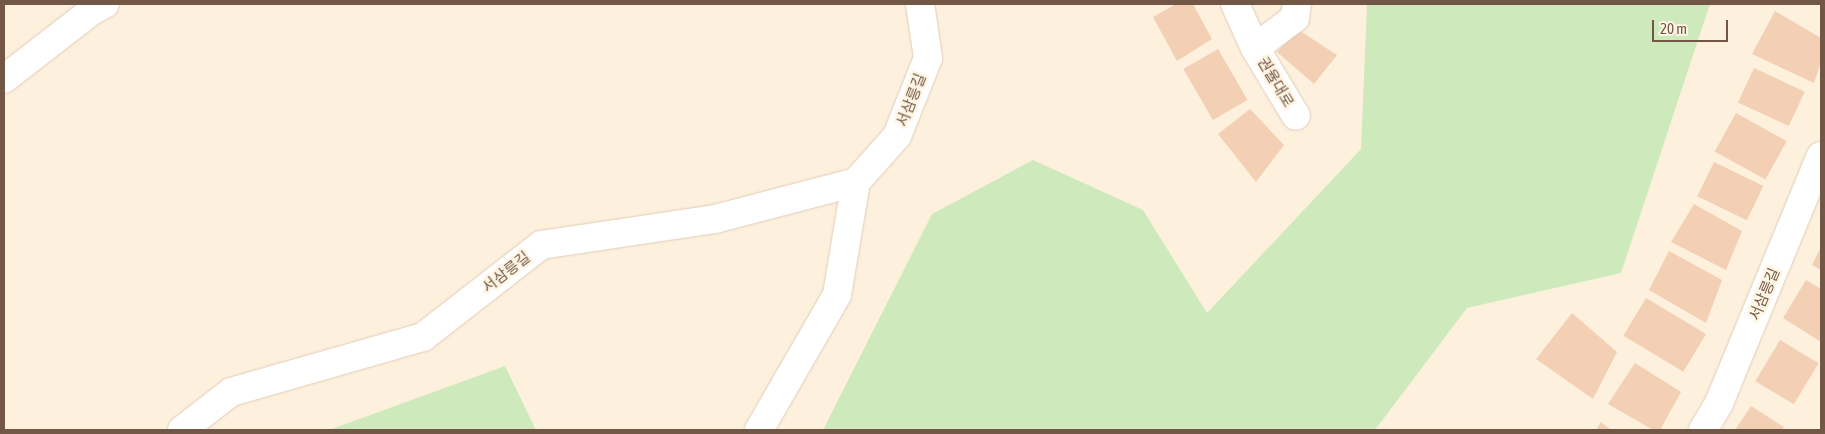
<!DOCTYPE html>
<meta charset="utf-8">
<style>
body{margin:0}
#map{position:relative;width:1825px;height:434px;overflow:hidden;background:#fdf1dd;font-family:"Asap Condensed","Noto Sans KR",sans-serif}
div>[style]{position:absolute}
.green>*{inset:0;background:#ceeabc}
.building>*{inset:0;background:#f3cfb4;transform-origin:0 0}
.roads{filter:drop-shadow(0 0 1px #e0cdba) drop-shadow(0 0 1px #e0cdba)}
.minor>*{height:28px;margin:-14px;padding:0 14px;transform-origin:14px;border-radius:14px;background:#fff}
span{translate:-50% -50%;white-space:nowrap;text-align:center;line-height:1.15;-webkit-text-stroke:5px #fff5e4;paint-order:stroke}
.street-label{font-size:15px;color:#725746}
.frame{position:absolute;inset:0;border:5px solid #725746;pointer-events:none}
.scale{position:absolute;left:1652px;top:20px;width:76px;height:22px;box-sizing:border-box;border:2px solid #725746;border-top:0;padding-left:6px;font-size:15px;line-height:18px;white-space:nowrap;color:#725746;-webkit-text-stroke:4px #fff5e4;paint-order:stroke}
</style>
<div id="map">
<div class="green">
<div style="clip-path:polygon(1367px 4px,1710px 4px,1621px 273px,1467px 308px,1375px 430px,823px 430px,932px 214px,1033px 160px,1143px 210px,1207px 313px,1361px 149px)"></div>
<div style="clip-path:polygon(505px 366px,536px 430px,329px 430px)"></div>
</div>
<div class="building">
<div style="clip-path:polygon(1176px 4px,1193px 4px,1212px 39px,1177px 61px,1153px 17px)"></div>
<div style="clip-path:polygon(1775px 11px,1821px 38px,1821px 62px,1814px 83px,1752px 54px)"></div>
<div style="clip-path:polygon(1297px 29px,1337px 55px,1314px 84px,1277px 52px)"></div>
<div style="left:1218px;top:49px;width:59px;height:40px;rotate:60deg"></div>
<div style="left:1754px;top:68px;width:56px;height:38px;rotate:25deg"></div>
<div style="clip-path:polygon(1250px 109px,1284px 145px,1256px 182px,1218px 134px)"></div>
<div style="left:1736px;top:113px;width:58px;height:44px;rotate:29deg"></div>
<div style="left:1714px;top:162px;width:55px;height:38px;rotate:26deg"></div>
<div style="clip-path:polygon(1694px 204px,1742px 231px,1726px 270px,1671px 242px)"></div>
<div style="clip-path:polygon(1821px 247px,1821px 270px,1812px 265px)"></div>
<div style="clip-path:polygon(1669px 251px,1722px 280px,1706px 323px,1649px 290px)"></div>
<div style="clip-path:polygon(1806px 280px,1821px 289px,1821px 342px,1783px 318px)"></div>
<div style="left:1646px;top:298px;width:70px;height:44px;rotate:31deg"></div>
<div style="clip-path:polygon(1572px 313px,1617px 352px,1593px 399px,1536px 359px)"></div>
<div style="left:1780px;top:340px;width:45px;height:48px;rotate:31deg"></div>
<div style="clip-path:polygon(1635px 363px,1681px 392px,1660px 430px,1653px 430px,1608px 404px)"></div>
<div style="clip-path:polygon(1751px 406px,1784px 427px,1782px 430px,1735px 430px)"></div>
<div style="clip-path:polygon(1601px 422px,1611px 430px,1596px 430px)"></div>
</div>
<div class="roads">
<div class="minor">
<div style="left:1235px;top:4px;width:48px;rotate:65.6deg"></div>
<div style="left:1255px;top:48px;width:79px;rotate:58.9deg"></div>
<div style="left:1255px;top:48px;width:50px;rotate:-36.9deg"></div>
<div style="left:1295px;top:18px;width:14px;rotate:-82deg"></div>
<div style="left:4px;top:79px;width:113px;rotate:-37.8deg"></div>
<div style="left:93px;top:10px;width:13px;rotate:-27deg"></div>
<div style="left:182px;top:430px;width:62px;rotate:-37.8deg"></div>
<div style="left:231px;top:392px;width:200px;rotate:-16deg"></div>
<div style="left:423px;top:337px;width:150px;rotate:-37.9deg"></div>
<div style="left:541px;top:245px;width:176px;rotate:-8.5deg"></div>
<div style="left:715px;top:219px;width:146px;rotate:-14.7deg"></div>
<div style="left:856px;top:182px;width:62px;rotate:-48.3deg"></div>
<div style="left:897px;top:136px;width:84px;rotate:-68.3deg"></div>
<div style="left:928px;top:58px;width:55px;rotate:-98.4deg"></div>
<div style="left:759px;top:430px;width:156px;rotate:-60deg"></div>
<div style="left:837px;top:295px;width:115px;rotate:-80.5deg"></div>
<div style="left:1703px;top:430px;width:31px;rotate:-59deg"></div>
<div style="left:1719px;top:403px;width:267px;rotate:-67.6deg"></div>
</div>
</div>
<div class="street-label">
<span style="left:1276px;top:82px;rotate:59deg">권율대로</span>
<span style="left:911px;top:100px;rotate:-69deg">서삼릉길</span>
<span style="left:506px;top:272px;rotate:-38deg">서삼릉길</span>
<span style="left:1764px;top:294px;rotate:-67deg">서삼릉길</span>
</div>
<div class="frame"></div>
<div class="scale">20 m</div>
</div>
